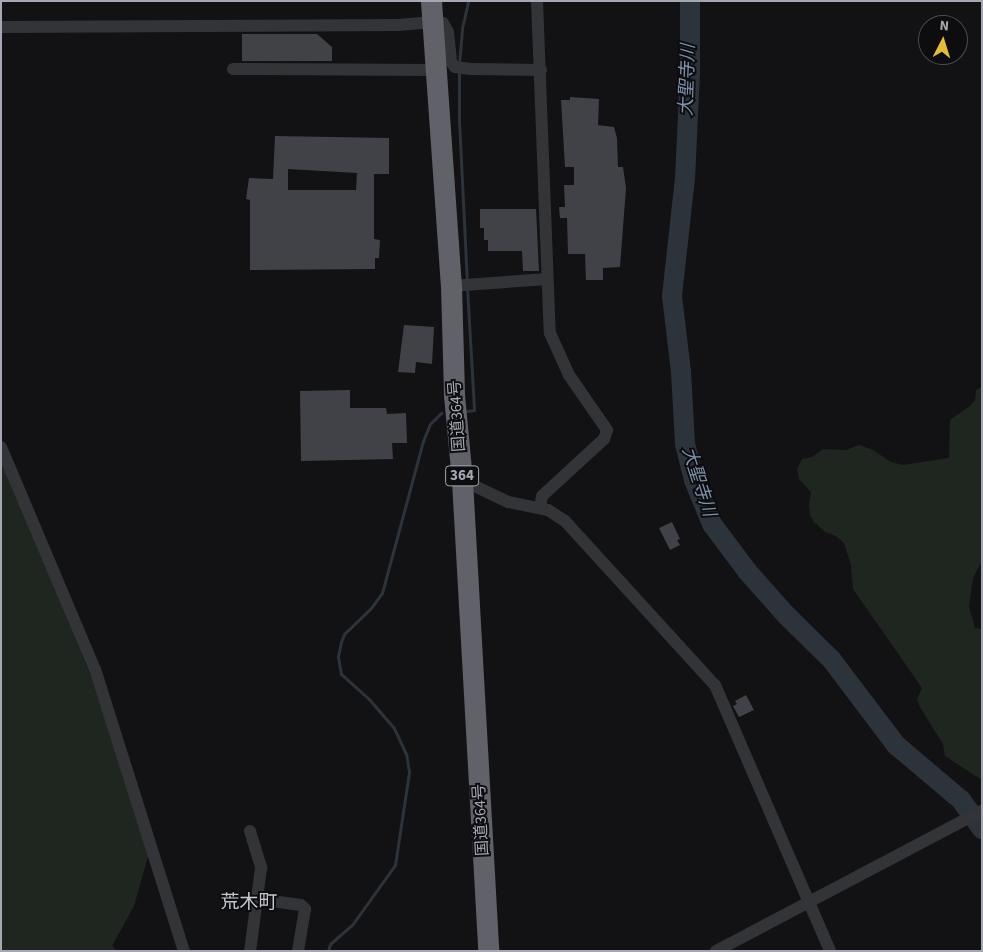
<!DOCTYPE html>
<meta charset="utf-8">
<style>
body{margin:0}
#map{position:relative;width:983px;height:952px;overflow:hidden;background:#121214;font-family:"Source Sans 3","Noto Sans JP",sans-serif}
div>[style]{position:absolute}
.green>*{inset:0;background:#1f2620}
.stream>*{height:3px;margin:-1.5px;padding:0 1.5px;transform-origin:1.5px;border-radius:1.5px;background:#2d333b}
.river>*{height:20px;margin:-10px;padding:0 10px;transform-origin:10px;border-radius:10px;background:#2d333b}
.building>*{inset:0;background:#414247}
.street>*{height:12px;margin:-6px;padding:0 6px;transform-origin:6px;border-radius:6px;background:#333438}
.highway>*{height:21px;margin:-10.5px;padding:0 10.5px;transform-origin:10.5px;border-radius:10.5px;background:#606169}
span{translate:-50% -50%;white-space:nowrap;text-align:center;line-height:1.15;-webkit-text-stroke:4px #0d0d0f;paint-order:stroke}
.shield-label span{padding:1px 4px;background:#0d0d0f;border:1px solid;border-radius:4px;-webkit-text-stroke-width:0}
.shield-label{font-size:15px;color:#a5a8b3;font-weight:700}
.street-label{font-size:16px;color:#a5a8b3}
.water-label{font-size:18px;color:#7e91ac;font-style:italic}
.quarter-label{font-size:19px;color:#c5c7cf}
.frame{position:absolute;inset:0;border:2px solid #a5a8b3;pointer-events:none}
.north{position:absolute;left:918px;top:15px;width:50px;height:50px;box-sizing:border-box;background:#0d0d0f;border:1px solid #4a4b51;border-radius:50%;rotate:5deg;font-size:14px;font-weight:700;line-height:20px;text-align:center;color:#a5a8b3}
.north::after{content:'';display:block;margin:auto;width:18px;height:22px;background:#e3bc3b;clip-path:polygon(50% 0,100% 100%,50% 72%,0 100%)}
</style>
<div id="map">
<div class="green">
<div style="clip-path:polygon(982px 387px,982px 561px,973px 578px,969px 607px,975px 628px,982px 629px,982px 780px,945px 756px,943px 744px,920px 707px,917px 699px,922px 688px,853px 589px,851px 565px,844px 543px,836px 536px,825px 532px,814px 522px,810px 515px,809px 504px,811px 492px,799px 479px,797px 469px,802px 459px,812px 457px,823px 449px,846px 450px,859px 445px,873px 450px,891px 462px,903px 465px,949px 458px,950px 420px,970px 406px,975px 400px,976px 390px)"></div>
<div style="clip-path:polygon(1px 457px,92px 679px,149px 853px,134px 906px,112px 946px,117px 951px,1px 951px)"></div>
</div>
<div class="stream">
<div style="left:459px;top:64px;width:36px;rotate:-85deg"></div>
<div style="left:462px;top:28px;width:28px;rotate:-77deg"></div>
<div style="left:459px;top:70px;width:50px;rotate:90deg"></div>
<div style="left:459px;top:120px;width:161px;rotate:87.2deg"></div>
<div style="left:467px;top:287px;width:123px;rotate:86.7deg"></div>
<div style="left:474px;top:410px;width:7px;rotate:172deg"></div>
<div style="left:328px;top:951px;width:7px;rotate:-74deg"></div>
<div style="left:330px;top:944px;width:29px;rotate:-41deg"></div>
<div style="left:352px;top:925px;width:74px;rotate:-54.4deg"></div>
<div style="left:395px;top:865px;width:94px;rotate:-81.4deg"></div>
<div style="left:409px;top:772px;width:18px;rotate:-99deg"></div>
<div style="left:406px;top:754px;width:29px;rotate:-115deg"></div>
<div style="left:394px;top:728px;width:37px;rotate:-131deg"></div>
<div style="left:370px;top:700px;width:39px;rotate:-138deg"></div>
<div style="left:341px;top:674px;width:17px;rotate:-100deg"></div>
<div style="left:338px;top:657px;width:15px;rotate:-79deg"></div>
<div style="left:341px;top:642px;width:9px;rotate:-69deg"></div>
<div style="left:344px;top:634px;width:37px;rotate:-44deg"></div>
<div style="left:371px;top:608px;width:19px;rotate:-54deg"></div>
<div style="left:382px;top:593px;width:157px;rotate:-74.9deg"></div>
<div style="left:423px;top:441px;width:18px;rotate:-68deg"></div>
<div style="left:430px;top:424px;width:16px;rotate:-45deg"></div>
</div>
<div class="river">
<div style="left:690px;top:1px;width:72px;rotate:90deg"></div>
<div style="left:690px;top:73px;width:105px;rotate:92.7deg"></div>
<div style="left:685px;top:178px;width:119px;rotate:96.3deg"></div>
<div style="left:672px;top:296px;width:77px;rotate:83.2deg"></div>
<div style="left:681px;top:372px;width:72px;rotate:86.8deg"></div>
<div style="left:685px;top:444px;width:37px;rotate:76deg"></div>
<div style="left:694px;top:480px;width:48px;rotate:67.8deg"></div>
<div style="left:712px;top:524px;width:59px;rotate:53.3deg"></div>
<div style="left:747px;top:571px;width:59px;rotate:48.4deg"></div>
<div style="left:786px;top:615px;width:63px;rotate:44.4deg"></div>
<div style="left:831px;top:659px;width:108px;rotate:52.9deg"></div>
<div style="left:896px;top:745px;width:85px;rotate:40.2deg"></div>
<div style="left:961px;top:800px;width:36px;rotate:54deg"></div>
</div>
<div class="building">
<div style="clip-path:polygon(242px 34px,317px 34px,332px 47px,332px 61px,242px 61px)"></div>
<div style="clip-path:polygon(570px 97px,599px 99px,598px 125px,614px 127px,617px 138px,618px 167px,623px 167px,626px 188px,620px 267px,603px 268px,603px 280px,586px 280px,585px 254px,568px 254px,567px 218px,560px 218px,559px 207px,565px 207px,564px 185px,574px 185px,574px 167px,565px 167px,561px 100px,570px 100px)"></div>
<div style="clip-path:polygon(evenodd,275px 136px,389px 138px,389px 174px,374px 174px,374px 239px,380px 240px,379px 258px,375px 258px,375px 269px,250px 270px,250px 200px,246px 199px,249px 178px,273px 179px,275px 136px,288px 169px,357px 173px,356px 190px,288px 190px,288px 169px)"></div>
<div style="clip-path:polygon(480px 209px,536px 209px,539px 271px,523px 271px,522px 251px,488px 251px,488px 240px,484px 240px,484px 228px,480px 228px)"></div>
<div style="clip-path:polygon(404px 325px,434px 327px,432px 364px,416px 362px,415px 373px,398px 372px)"></div>
<div style="clip-path:polygon(350px 390px,350px 408px,386px 408px,387px 414px,406px 413px,407px 443px,392px 443px,393px 459px,301px 461px,300px 391px)"></div>
<div style="clip-path:polygon(672px 522px,680px 539px,677px 540px,680px 545px,670px 550px,659px 528px)"></div>
<div style="clip-path:polygon(746px 695px,754px 710px,739px 717px,733px 706px,737px 704px,735px 701px)"></div>
</div>
<div class="street">
<div style="left:537px;top:1px;width:332px;rotate:87.8deg"></div>
<div style="left:550px;top:333px;width:46px;rotate:65.7deg"></div>
<div style="left:569px;top:375px;width:67px;rotate:55.4deg"></div>
<div style="left:607px;top:430px;width:9px;rotate:108deg"></div>
<div style="left:604px;top:439px;width:84px;rotate:137.4deg"></div>
<div style="left:542px;top:496px;width:12px;rotate:99deg"></div>
<div style="left:1px;top:27px;width:397px;rotate:-0.3deg"></div>
<div style="left:398px;top:25px;width:35px;rotate:-5deg"></div>
<div style="left:433px;top:22px;width:10px;rotate:6deg"></div>
<div style="left:443px;top:23px;width:10px;rotate:61deg"></div>
<div style="left:448px;top:32px;width:30px;rotate:84deg"></div>
<div style="left:451px;top:62px;width:6px;rotate:51deg"></div>
<div style="left:455px;top:67px;width:16px;rotate:7deg"></div>
<div style="left:471px;top:69px;width:70px;rotate:0.8deg"></div>
<div style="left:233px;top:69px;width:204px;rotate:0.3deg"></div>
<div style="left:451px;top:286px;width:96px;rotate:-4.2deg"></div>
<div style="left:1px;top:447px;width:241px;rotate:67.1deg"></div>
<div style="left:95px;top:669px;width:296px;rotate:72.5deg"></div>
<div style="left:462px;top:480px;width:51px;rotate:25.6deg"></div>
<div style="left:508px;top:502px;width:41px;rotate:11.3deg"></div>
<div style="left:548px;top:510px;width:20px;rotate:33deg"></div>
<div style="left:565px;top:521px;width:222px;rotate:47.6deg"></div>
<div style="left:715px;top:685px;width:290px;rotate:66.6deg"></div>
<div style="left:250px;top:831px;width:39px;rotate:73deg"></div>
<div style="left:261px;top:868px;width:84px;rotate:97.5deg"></div>
<div style="left:257px;top:899px;width:44px;rotate:7.8deg"></div>
<div style="left:301px;top:905px;width:6px;rotate:45deg"></div>
<div style="left:305px;top:909px;width:43px;rotate:99.5deg"></div>
<div style="left:716px;top:951px;width:301px;rotate:-27.8deg"></div>
</div>
<div class="highway">
<div style="left:431px;top:1px;width:286px;rotate:86deg"></div>
<div style="left:451px;top:286px;width:109px;rotate:88.4deg"></div>
<div style="left:454px;top:395px;width:85px;rotate:84.6deg"></div>
<div style="left:462px;top:480px;width:472px;rotate:86.8deg"></div>
</div>
<div class="shield-label">
<span style="left:462px;top:476px">364</span>
</div>
<div class="street-label">
<span style="left:457px;top:416px;rotate:-94deg">国道364号</span>
<span style="left:481px;top:820px;rotate:-93deg">国道364号</span>
</div>
<div class="water-label">
<span style="left:688px;top:80px;rotate:-88deg">大聖寺川</span>
<span style="left:698px;top:482px;rotate:72deg">大聖寺川</span>
</div>
<div class="quarter-label">
<span style="left:249px;top:903px">荒木町</span>
</div>
<div class="frame"></div>
<div class="north">N</div>
</div>
